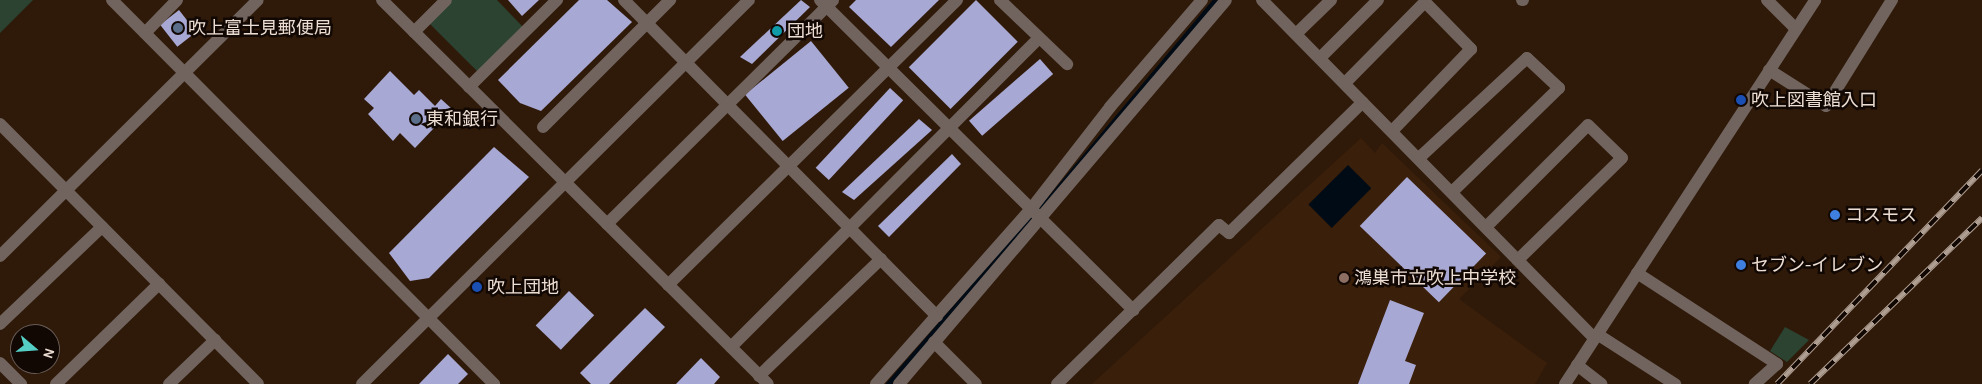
<!DOCTYPE html>
<meta charset="utf-8">
<style>
body{margin:0}
#map{position:relative;width:1982px;height:384px;overflow:hidden;background:#2f1a0a;font-family:Karla,"Noto Sans JP",sans-serif}
div>[style]{position:absolute}
.built>*{inset:0;background:#3a1f0a}
.green>*{inset:0;background:#2b4330}
.water>*{inset:0;background:#000b15;transform-origin:0 0}
.stream>*{height:5px;margin:-2.5px;padding:0 2.5px;transform-origin:2.5px;border-radius:2.5px;background:#000b15}
.building>*{inset:0;background:#a8a8d4;transform-origin:0 0}
.minor>*{height:12px;margin:-6px;padding:0 6px;transform-origin:6px;border-radius:6px;background:#71645e}
.rail>*{height:5.5px;margin-top:-2.75px;transform-origin:0;background:repeating-linear-gradient(90deg,#110703 0 11px,#af9e92 0 22px);box-sizing:border-box;border-block:1px solid #af9e92}
.dots>*{width:14px;height:14px;translate:-50% -50%;box-sizing:border-box;border:2px solid #110703;border-radius:50%}
span{translate:-50% -50%;white-space:nowrap;text-align:center;line-height:1.15;-webkit-text-stroke:5px #110703;paint-order:stroke}
.poi-label{font-size:18px;color:#edded4}
.left{translate:0 -50%;text-align:left}
.north{position:absolute;left:10px;top:324px;width:50px;height:50px;box-sizing:border-box;background:#110703;border:1px solid #695d57;border-radius:50%;rotate:108deg;font-size:14px;font-weight:700;line-height:20px;text-align:center;color:#edded4}
.north::after{content:'';display:block;margin:auto;width:18px;height:22px;background:#55cec6;clip-path:polygon(50% 0,100% 100%,50% 72%,0 100%)}
</style>
<div id="map">
<div class="built">
<div style="clip-path:polygon(1361px 138px,1375px 153px,1382px 143px,1501px 257px,1459px 299px,1547px 363px,1535px 384px,1092px 384px)"></div>
</div>
<div class="green">
<div style="clip-path:polygon(0 0,33px 0,0 33px)"></div>
<div style="clip-path:polygon(450px 0,497px 0,524px 28px,479px 73px,428px 22px)"></div>
<div style="clip-path:polygon(1785px 327px,1809px 340px,1787px 362px,1770px 351px)"></div>
</div>
<div class="water">
<div style="left:1348px;top:165px;width:33px;height:56px;rotate:45deg"></div>
</div>
<div class="stream">
<div style="left:1041px;top:208px;width:271px;rotate:-50.1deg"></div>
<div style="left:888px;top:384px;width:218px;rotate:-49.1deg"></div>
</div>
<div class="building">
<div style="clip-path:polygon(508px 0,539px 0,522px 16px)"></div>
<div style="clip-path:polygon(579px 0,607px 0,632px 22px,541px 111px,520px 103px,498px 80px)"></div>
<div style="clip-path:polygon(801px 0,810px 7px,752px 64px,740px 57px)"></div>
<div style="clip-path:polygon(856px 0,939px 0,891px 47px,849px 7px)"></div>
<div style="left:976px;top:0;width:59px;height:95px;rotate:45deg"></div>
<div style="left:179px;top:10px;width:28px;height:24px;rotate:52deg"></div>
<div style="left:811px;top:41px;width:60px;height:85px;rotate:51deg"></div>
<div style="left:1040px;top:59px;width:20px;height:94px;rotate:49deg"></div>
<div style="clip-path:polygon(390px 71px,414px 95px,419px 90px,435px 106px,441px 99px,452px 109px,415px 148px,400px 133px,393px 141px,368px 114px,374px 108px,364px 99px)"></div>
<div style="left:890px;top:88px;width:18px;height:109px;rotate:43deg"></div>
<div style="clip-path:polygon(919px 119px,932px 130px,854px 200px,842px 192px)"></div>
<div style="clip-path:polygon(494px 147px,529px 177px,429px 278px,410px 281px,389px 253px)"></div>
<div style="clip-path:polygon(952px 154px,961px 164px,889px 237px,878px 226px)"></div>
<div style="left:1407px;top:177px;width:110px;height:68px;rotate:44deg"></div>
<div style="left:569px;top:291px;width:35px;height:48px;rotate:44deg"></div>
<div style="clip-path:polygon(1390px 300px,1424px 313px,1405px 361px,1416px 365px,1409px 384px,1358px 384px)"></div>
<div style="clip-path:polygon(645px 308px,665px 327px,609px 384px,591px 384px,580px 373px)"></div>
<div style="clip-path:polygon(448px 354px,468px 374px,458px 384px,419px 384px)"></div>
<div style="clip-path:polygon(701px 358px,720px 377px,714px 384px,676px 384px)"></div>
</div>
<div class="minor">
<div style="left:112px;top:0;width:542px;rotate:45.15deg"></div>
<div style="left:382px;top:0;width:544px;rotate:44.85deg"></div>
<div style="left:624px;top:0;width:445px;rotate:45.3deg"></div>
<div style="left:820px;top:0;width:441px;rotate:44.7deg"></div>
<div style="left:1000px;top:0;width:93px;rotate:43.7deg"></div>
<div style="left:1262px;top:0;width:474px;rotate:45.5deg"></div>
<div style="left:1522px;top:0;width:1px"></div>
<div style="left:1767px;top:0;width:41px;rotate:45deg"></div>
<div style="left:414px;top:32px;width:45px;rotate:-45deg"></div>
<div style="left:145px;top:33px;width:46px;rotate:-45.9deg"></div>
<div style="left:1296px;top:34px;width:49px;rotate:-44.2deg"></div>
<div style="left:1320px;top:58px;width:82px;rotate:-45deg"></div>
<div style="left:1769px;top:70px;width:67px;rotate:32.3deg"></div>
<div style="left:1826px;top:106px;width:125px;rotate:-58.1deg"></div>
<div style="left:1345px;top:83px;width:114px;rotate:-45.4deg"></div>
<div style="left:1425px;top:2px;width:66px;rotate:45.6deg"></div>
<div style="left:1471px;top:49px;width:114px;rotate:133.9deg"></div>
<div style="left:469px;top:87px;width:124px;rotate:-44.7deg"></div>
<div style="left:0;top:124px;width:366px;rotate:45.2deg"></div>
<div style="left:543px;top:127px;width:180px;rotate:-45deg"></div>
<div style="left:1419px;top:158px;width:147px;rotate:-42.8deg"></div>
<div style="left:1527px;top:58px;width:44px;rotate:43.2deg"></div>
<div style="left:1559px;top:88px;width:149px;rotate:135.8deg"></div>
<div style="left:607px;top:224px;width:318px;rotate:-44.7deg"></div>
<div style="left:1486px;top:227px;width:144px;rotate:-45deg"></div>
<div style="left:1588px;top:125px;width:47px;rotate:44.1deg"></div>
<div style="left:1622px;top:158px;width:146px;rotate:135.6deg"></div>
<div style="left:0;top:256px;width:363px;rotate:-44.8deg"></div>
<div style="left:1637px;top:273px;width:167px;rotate:33deg"></div>
<div style="left:1777px;top:364px;width:30px;rotate:138deg"></div>
<div style="left:668px;top:285px;width:406px;rotate:-44.6deg"></div>
<div style="left:0;top:324px;width:141px;rotate:-43.6deg"></div>
<div style="left:1597px;top:334px;width:93px;rotate:32.7deg"></div>
<div style="left:934px;top:342px;width:59px;rotate:45deg"></div>
<div style="left:731px;top:347px;width:436px;rotate:-45.1deg"></div>
<div style="left:0;top:363px;width:30px;rotate:45deg"></div>
<div style="left:1577px;top:365px;width:31px;rotate:38deg"></div>
<div style="left:759px;top:376px;width:169px;rotate:-43.8deg"></div>
<div style="left:56px;top:384px;width:144px;rotate:-44.2deg"></div>
<div style="left:169px;top:384px;width:64px;rotate:-43.7deg"></div>
<div style="left:362px;top:384px;width:545px;rotate:-44.78deg"></div>
<div style="left:876px;top:384px;width:234px;rotate:-48.5deg"></div>
<div style="left:1031px;top:209px;width:129px;rotate:-52.2deg"></div>
<div style="left:1110px;top:107px;width:141px;rotate:-49.3deg"></div>
<div style="left:899px;top:384px;width:504px;rotate:-49.58deg"></div>
<div style="left:1057px;top:384px;width:227px;rotate:-44.5deg"></div>
<div style="left:1219px;top:225px;width:13px;rotate:39deg"></div>
<div style="left:1229px;top:233px;width:187px;rotate:-44.4deg"></div>
<div style="left:1565px;top:384px;width:458px;rotate:-56.9deg"></div>
</div>
<div class="rail">
<div style="left:1777px;top:384px;width:296px;rotate:-46.2deg"></div>
<div style="left:1810px;top:384px;width:239px;rotate:-44deg"></div>
</div>
<div class="dots">
<div style="left:178px;top:28px;background:#5c6f8a"></div>
<div style="left:777px;top:31px;background:#0f9aa8"></div>
<div style="left:1741px;top:100px;background:#1a4fb4"></div>
<div style="left:416px;top:119px;background:#5c6f8a"></div>
<div style="left:1835px;top:215px;background:#3f7fe0"></div>
<div style="left:1741px;top:265px;background:#3f7fe0"></div>
<div style="left:1344px;top:278px;background:#8d6e63"></div>
<div style="left:477px;top:287px;background:#1a4fb4"></div>
</div>
<div class="poi-label">
<span class="left" style="left:188px;top:28px">吹上富士見郵便局</span>
<span class="left" style="left:787px;top:31px">団地</span>
<span class="left" style="left:1751px;top:100px">吹上図書館入口</span>
<span class="left" style="left:426px;top:119px">東和銀行</span>
<span class="left" style="left:1845px;top:215px">コスモス</span>
<span class="left" style="left:1751px;top:265px">セブン-イレブン</span>
<span class="left" style="left:1354px;top:278px">鴻巣市立吹上中学校</span>
<span class="left" style="left:487px;top:287px">吹上団地</span>
</div>
<div class="north">N</div>
</div>
